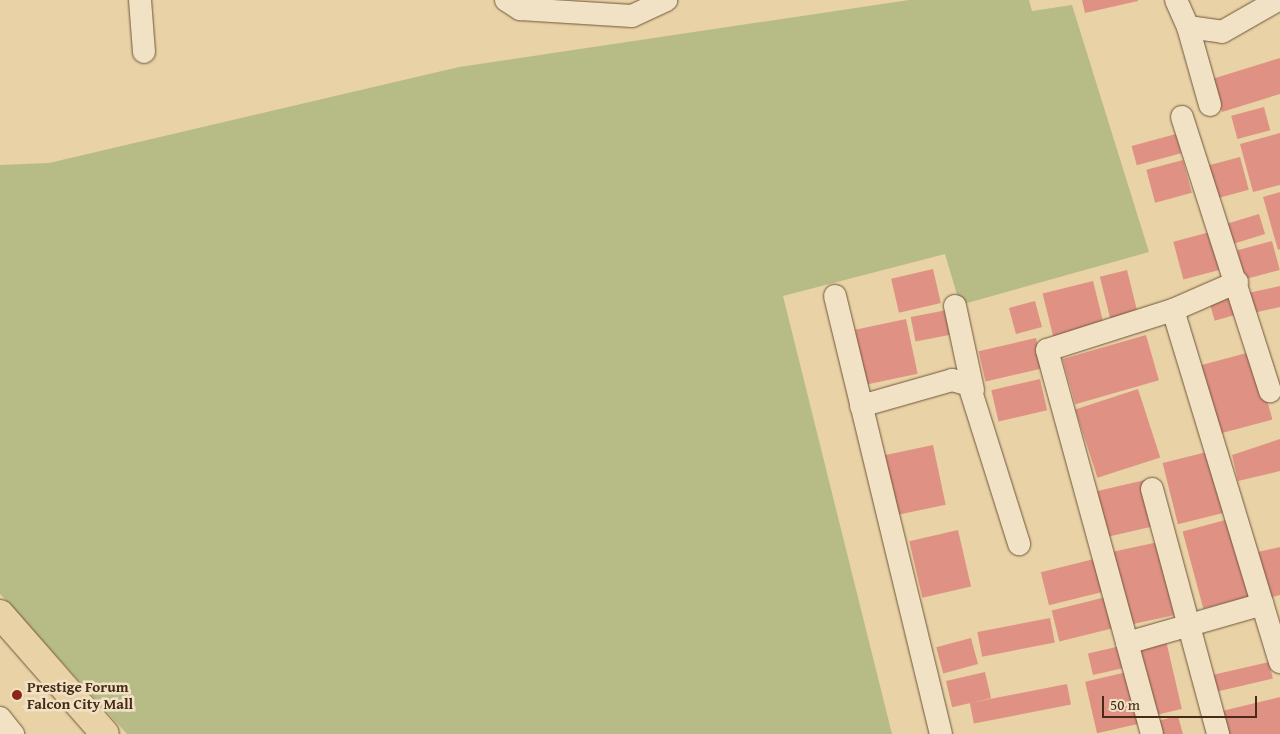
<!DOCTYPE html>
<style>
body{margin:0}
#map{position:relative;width:1280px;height:734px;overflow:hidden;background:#e9d2a6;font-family:"Gentium Book Plus",serif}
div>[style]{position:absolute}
.green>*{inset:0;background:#b7bc86}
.building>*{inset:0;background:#df9284;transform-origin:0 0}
.roads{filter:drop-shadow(0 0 1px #6f563a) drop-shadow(0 0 1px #6f563a)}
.minor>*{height:22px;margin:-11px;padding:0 11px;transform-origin:11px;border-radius:11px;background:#f1e2c5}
.major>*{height:28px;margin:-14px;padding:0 14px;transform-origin:14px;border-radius:14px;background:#e9d2a6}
.dots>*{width:14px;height:14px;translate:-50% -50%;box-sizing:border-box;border:2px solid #f1e2c5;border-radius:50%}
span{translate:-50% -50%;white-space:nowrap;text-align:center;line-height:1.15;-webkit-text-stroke:5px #f1e2c5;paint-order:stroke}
.poi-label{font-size:15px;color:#462c16;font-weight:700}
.left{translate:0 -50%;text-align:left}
.scale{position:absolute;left:1102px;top:696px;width:155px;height:22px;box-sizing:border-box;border:2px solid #462c16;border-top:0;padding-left:6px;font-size:15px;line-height:18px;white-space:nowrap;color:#462c16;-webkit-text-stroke:4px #f1e2c5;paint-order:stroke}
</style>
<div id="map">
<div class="green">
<div style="clip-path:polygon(909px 0,1029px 0,1032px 11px,1072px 5px,1149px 252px,960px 305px,945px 254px,783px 296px,892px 734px,127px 734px,0 594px,0 165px,49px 163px,459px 67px)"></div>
</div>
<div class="building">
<div style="clip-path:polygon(1082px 0,1138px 0,1138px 1px,1085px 13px)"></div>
<div style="clip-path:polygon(1280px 58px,1280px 94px,1222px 112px,1212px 79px)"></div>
<div style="left:1264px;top:107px;width:24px;height:34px;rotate:75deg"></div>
<div style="clip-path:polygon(1280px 133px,1280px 185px,1253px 192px,1240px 144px)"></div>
<div style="left:1176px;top:134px;width:20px;height:46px;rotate:75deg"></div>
<div style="left:1240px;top:157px;width:34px;height:38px;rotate:75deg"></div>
<div style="left:1183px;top:160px;width:34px;height:38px;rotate:75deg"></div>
<div style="clip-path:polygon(1280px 192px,1280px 249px,1278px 250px,1263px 197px)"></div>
<div style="left:1259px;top:214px;width:21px;height:38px;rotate:73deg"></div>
<div style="left:1210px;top:232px;width:39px;height:38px;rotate:75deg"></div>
<div style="left:1272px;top:241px;width:30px;height:36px;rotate:75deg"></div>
<div style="left:933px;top:269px;width:35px;height:43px;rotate:77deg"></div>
<div style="left:1127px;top:270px;width:45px;height:28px;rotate:76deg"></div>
<div style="left:1093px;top:281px;width:45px;height:52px;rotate:76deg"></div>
<div style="clip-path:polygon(1280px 286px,1280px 307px,1253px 313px,1248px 293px)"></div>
<div style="left:1228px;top:291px;width:25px;height:21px;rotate:74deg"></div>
<div style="left:1035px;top:301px;width:27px;height:27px;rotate:75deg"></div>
<div style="left:947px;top:310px;width:25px;height:37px;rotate:79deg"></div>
<div style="left:906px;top:319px;width:56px;height:52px;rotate:78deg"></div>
<div style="left:1146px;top:335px;width:47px;height:87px;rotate:74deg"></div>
<div style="left:1036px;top:338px;width:31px;height:59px;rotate:77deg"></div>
<div style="left:1254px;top:351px;width:71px;height:60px;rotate:75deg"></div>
<div style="left:1040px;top:379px;width:32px;height:50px;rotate:77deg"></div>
<div style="left:1138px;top:389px;width:72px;height:66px;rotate:72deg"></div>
<div style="clip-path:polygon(1280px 439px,1280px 471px,1238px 481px,1232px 455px)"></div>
<div style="left:933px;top:445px;width:61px;height:51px;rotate:78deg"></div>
<div style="left:1215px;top:450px;width:63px;height:54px;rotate:76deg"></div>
<div style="left:1145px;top:480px;width:47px;height:51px;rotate:77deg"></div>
<div style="left:1229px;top:519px;width:80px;height:48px;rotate:75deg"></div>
<div style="left:958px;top:530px;width:58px;height:50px;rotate:77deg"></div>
<div style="left:1163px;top:541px;width:75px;height:56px;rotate:78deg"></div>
<div style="clip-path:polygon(1280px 547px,1280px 595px,1269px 598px,1258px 552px)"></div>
<div style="left:1098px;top:558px;width:34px;height:59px;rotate:76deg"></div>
<div style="left:1106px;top:597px;width:32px;height:56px;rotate:76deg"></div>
<div style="left:1050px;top:618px;width:25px;height:74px;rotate:79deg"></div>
<div style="left:1165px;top:636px;width:75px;height:29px;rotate:77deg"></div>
<div style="left:971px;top:638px;width:27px;height:36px;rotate:75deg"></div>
<div style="left:1125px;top:645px;width:22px;height:38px;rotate:77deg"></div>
<div style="left:1269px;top:662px;width:17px;height:57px;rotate:77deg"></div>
<div style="left:985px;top:672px;width:27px;height:40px;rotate:77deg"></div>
<div style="left:1127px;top:672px;width:53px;height:43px;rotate:77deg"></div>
<div style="left:1067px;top:684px;width:21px;height:99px;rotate:79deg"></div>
<div style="clip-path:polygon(1280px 697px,1280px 734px,1228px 734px,1222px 711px)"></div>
<div style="clip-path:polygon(1178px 716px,1183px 734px,1160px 734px,1157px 721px)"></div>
</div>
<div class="roads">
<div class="minor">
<div style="left:140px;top:0;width:52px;rotate:85.6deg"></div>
<div style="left:506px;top:0;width:17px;rotate:33deg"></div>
<div style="left:520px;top:9px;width:112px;rotate:3.6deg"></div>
<div style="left:632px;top:16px;width:38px;rotate:-25deg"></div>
<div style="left:1176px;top:0;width:30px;rotate:66deg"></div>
<div style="left:1188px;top:27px;width:34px;rotate:8deg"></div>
<div style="left:1222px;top:32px;width:64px;rotate:-29.7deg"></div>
<div style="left:1188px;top:27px;width:81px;rotate:74.2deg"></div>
<div style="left:1182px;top:117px;width:288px;rotate:72.2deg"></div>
<div style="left:835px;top:296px;width:451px;rotate:76.4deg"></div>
<div style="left:955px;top:306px;width:86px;rotate:77.9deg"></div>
<div style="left:1173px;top:310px;width:368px;rotate:73.1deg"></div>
<div style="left:861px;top:406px;width:95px;rotate:-15.9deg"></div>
<div style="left:952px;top:380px;width:18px;rotate:16deg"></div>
<div style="left:969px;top:385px;width:167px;rotate:72.5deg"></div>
<div style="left:1152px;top:489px;width:254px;rotate:74.9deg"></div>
<div style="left:1127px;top:643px;width:141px;rotate:-16deg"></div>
<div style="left:0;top:718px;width:21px;rotate:51deg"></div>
<div style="left:1152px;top:734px;width:398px;rotate:-105.3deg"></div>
<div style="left:1047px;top:350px;width:132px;rotate:-17.6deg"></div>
<div style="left:1173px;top:310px;width:70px;rotate:-23.6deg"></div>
</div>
<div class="major">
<div style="left:0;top:614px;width:159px;rotate:48.8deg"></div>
</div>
</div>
<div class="dots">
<div style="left:17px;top:695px;background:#8f2418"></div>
</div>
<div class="poi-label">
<span class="left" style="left:27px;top:695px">Prestige Forum<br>Falcon City Mall</span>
</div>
<div class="scale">50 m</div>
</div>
